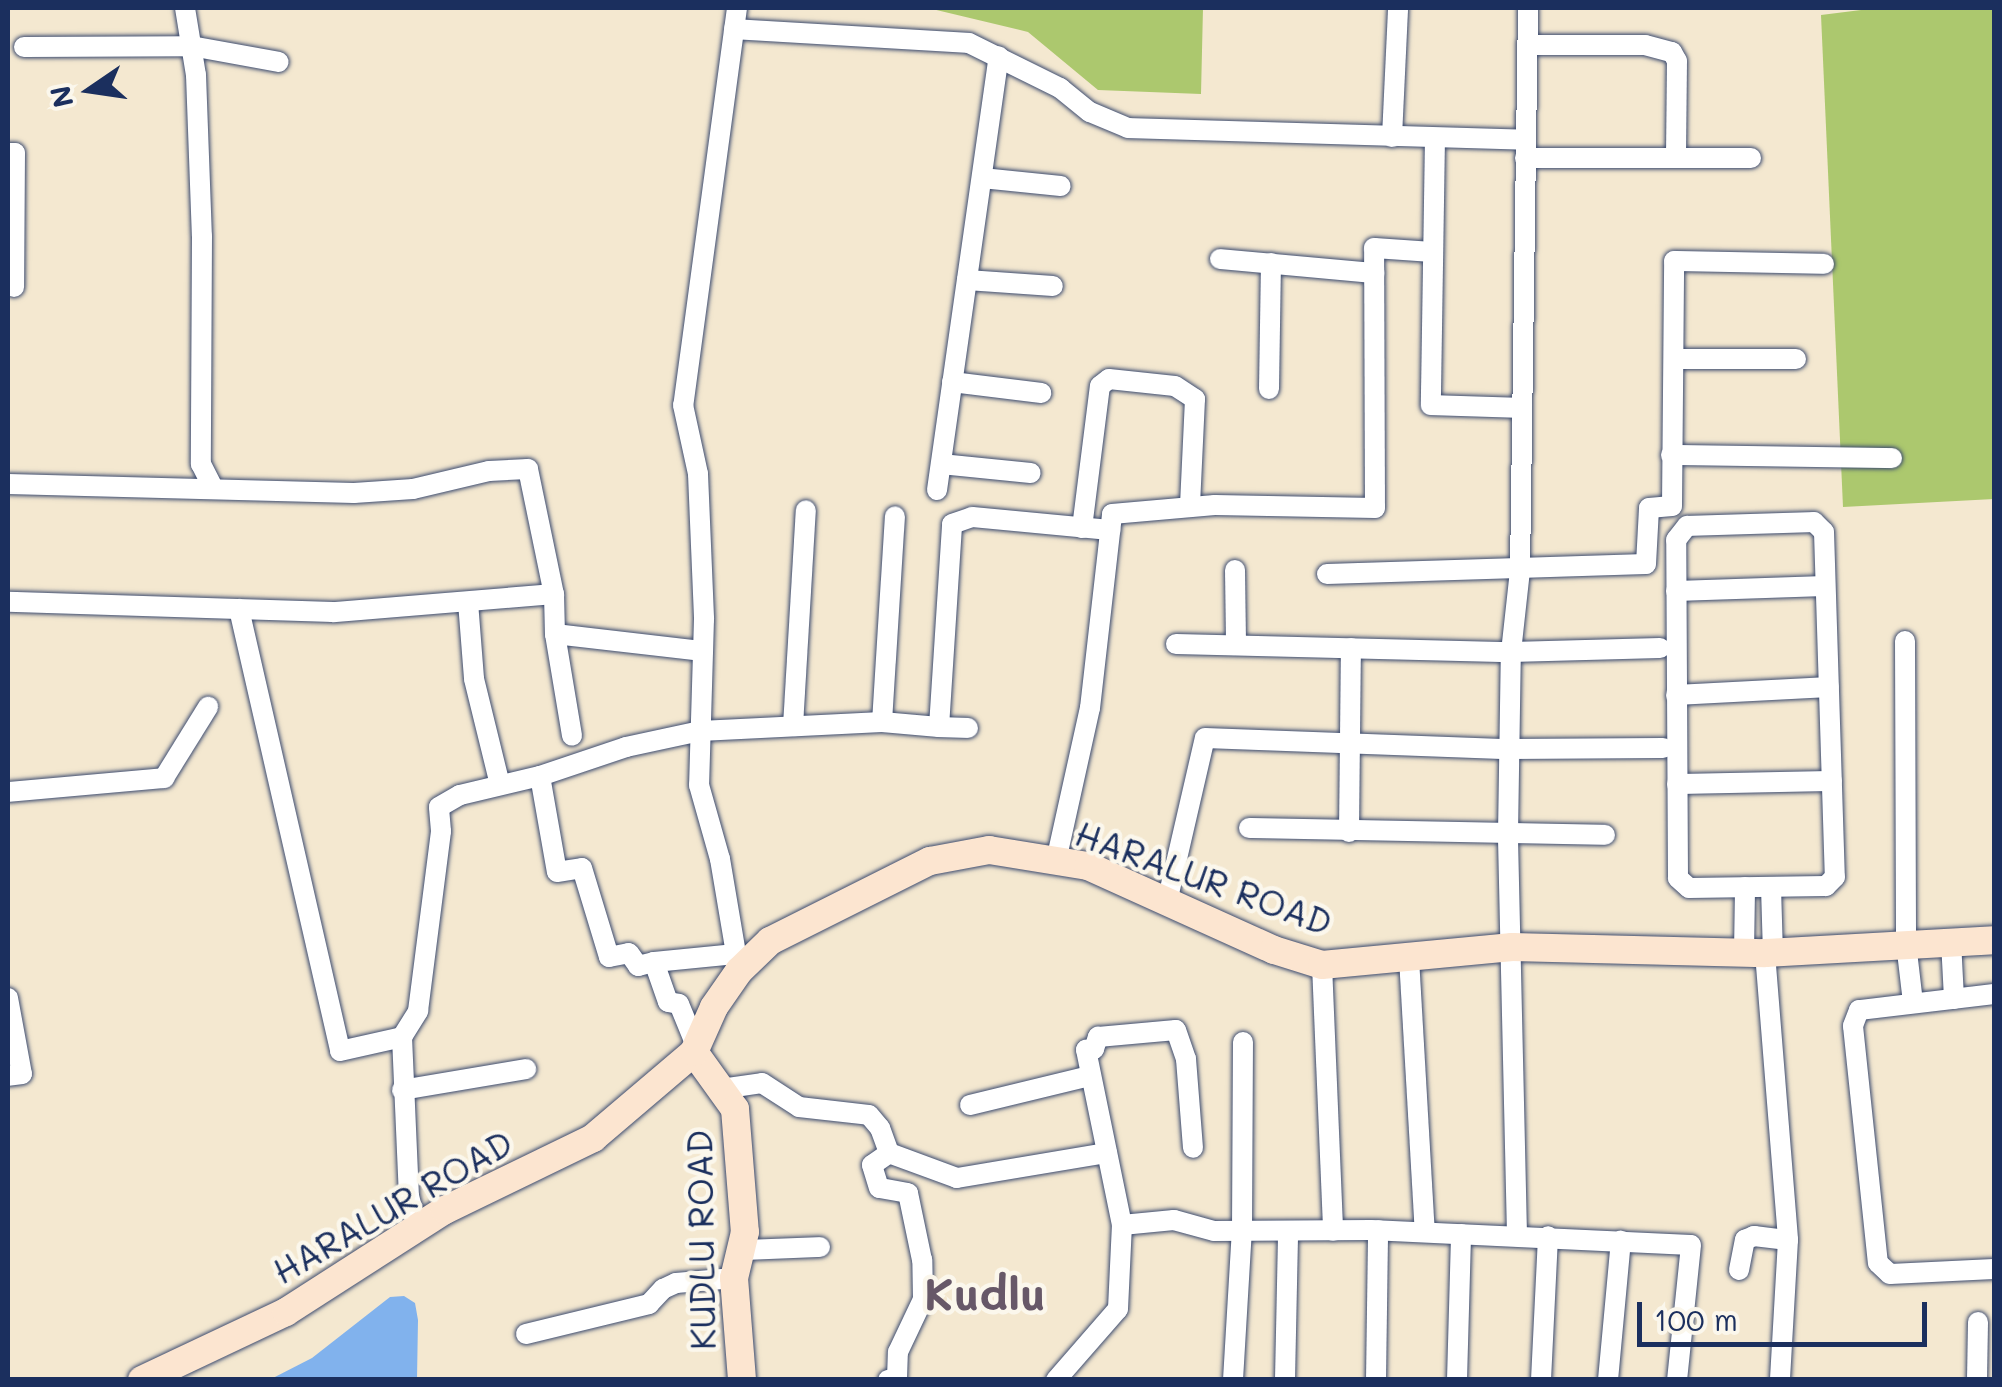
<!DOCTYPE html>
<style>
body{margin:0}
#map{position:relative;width:2002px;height:1387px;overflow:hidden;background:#f4e8d0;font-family:Mali,sans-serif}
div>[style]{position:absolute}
.green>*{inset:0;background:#acc86e}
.water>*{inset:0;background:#81b2ed}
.roads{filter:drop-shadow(0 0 2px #3c4b6f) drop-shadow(0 0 2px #3c4b6f)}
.street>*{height:20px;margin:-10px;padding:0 10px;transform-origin:10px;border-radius:10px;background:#fff}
.secondary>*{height:28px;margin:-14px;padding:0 14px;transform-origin:14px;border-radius:14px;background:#fce5d0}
span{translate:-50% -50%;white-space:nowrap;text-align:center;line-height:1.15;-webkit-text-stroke:9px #fbf7ec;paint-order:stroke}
.street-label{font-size:35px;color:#1b2f5e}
.district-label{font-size:45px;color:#675868;font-weight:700}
.frame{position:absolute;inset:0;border:10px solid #1b2f5e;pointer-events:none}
.north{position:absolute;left:40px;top:40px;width:100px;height:100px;-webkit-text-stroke:8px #fbf7ec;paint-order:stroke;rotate:257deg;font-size:28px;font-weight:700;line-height:40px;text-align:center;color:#1b2f5e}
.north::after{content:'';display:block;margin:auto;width:35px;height:45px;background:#1b2f5e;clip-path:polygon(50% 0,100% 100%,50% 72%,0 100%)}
.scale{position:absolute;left:1637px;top:1302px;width:290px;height:45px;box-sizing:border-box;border:5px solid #1b2f5e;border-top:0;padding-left:12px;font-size:30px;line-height:35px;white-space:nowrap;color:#1b2f5e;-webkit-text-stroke:8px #fbf7ec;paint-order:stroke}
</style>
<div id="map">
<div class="green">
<div style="clip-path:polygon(928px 8px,1203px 8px,1201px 94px,1098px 90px,1028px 32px)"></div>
<div style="clip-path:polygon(1877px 8px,1994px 8px,1994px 499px,1843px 507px,1821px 15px)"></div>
</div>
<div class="water">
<div style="clip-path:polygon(404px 1296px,415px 1303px,418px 1320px,417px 1379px,271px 1379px,312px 1358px,390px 1297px)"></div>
</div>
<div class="roads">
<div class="street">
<div style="left:185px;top:8px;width:68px;rotate:80.7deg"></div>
<div style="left:196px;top:75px;width:161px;rotate:87.9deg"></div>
<div style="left:202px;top:236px;width:228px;rotate:90.3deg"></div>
<div style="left:201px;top:464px;width:28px;rotate:63deg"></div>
<div style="left:737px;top:8px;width:401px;rotate:97.7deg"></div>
<div style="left:683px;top:405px;width:71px;rotate:77.7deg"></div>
<div style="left:698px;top:474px;width:145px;rotate:87.6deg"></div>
<div style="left:704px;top:619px;width:166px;rotate:91.7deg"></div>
<div style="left:699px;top:785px;width:77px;rotate:74.2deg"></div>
<div style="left:720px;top:859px;width:114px;rotate:80.4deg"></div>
<div style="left:734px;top:29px;width:235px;rotate:3.4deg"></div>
<div style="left:969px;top:43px;width:102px;rotate:26.3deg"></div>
<div style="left:1060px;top:88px;width:38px;rotate:39deg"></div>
<div style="left:1090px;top:112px;width:41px;rotate:22.8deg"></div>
<div style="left:1128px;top:128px;width:397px;rotate:1.7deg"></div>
<div style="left:1527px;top:45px;width:118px"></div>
<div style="left:1645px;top:45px;width:28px;rotate:15deg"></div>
<div style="left:1672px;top:52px;width:10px;rotate:61deg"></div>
<div style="left:1677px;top:61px;width:97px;rotate:90.6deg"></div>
<div style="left:24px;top:47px;width:167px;rotate:-0.3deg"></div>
<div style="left:191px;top:46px;width:89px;rotate:10.3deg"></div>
<div style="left:1392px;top:137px;width:129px;rotate:-87.3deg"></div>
<div style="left:1435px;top:138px;width:267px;rotate:90.9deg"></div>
<div style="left:1431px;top:405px;width:91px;rotate:1.9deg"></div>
<div style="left:8px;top:153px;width:7px"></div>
<div style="left:15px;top:153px;width:134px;rotate:90.4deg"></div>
<div style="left:1525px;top:158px;width:226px"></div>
<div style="left:982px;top:178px;width:79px;rotate:5.8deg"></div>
<div style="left:1220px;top:259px;width:155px;rotate:5.2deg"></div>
<div style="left:967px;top:280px;width:86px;rotate:4deg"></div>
<div style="left:1675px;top:359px;width:121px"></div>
<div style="left:952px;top:382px;width:90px;rotate:7deg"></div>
<div style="left:1269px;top:389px;width:126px;rotate:-89.1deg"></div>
<div style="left:1671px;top:455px;width:221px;rotate:0.8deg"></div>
<div style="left:941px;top:464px;width:90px;rotate:5.7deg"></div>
<div style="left:8px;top:484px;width:346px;rotate:1.5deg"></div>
<div style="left:354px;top:493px;width:59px;rotate:-3.9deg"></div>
<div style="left:413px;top:489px;width:78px;rotate:-13.3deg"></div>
<div style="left:489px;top:471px;width:39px;rotate:-3deg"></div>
<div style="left:528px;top:469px;width:128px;rotate:78.3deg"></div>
<div style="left:554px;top:594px;width:222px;rotate:175.3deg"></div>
<div style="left:333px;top:612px;width:325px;rotate:-178.2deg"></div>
<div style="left:937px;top:490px;width:438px;rotate:-81.9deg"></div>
<div style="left:1814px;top:522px;width:14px;rotate:45deg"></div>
<div style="left:1824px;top:532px;width:345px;rotate:88.2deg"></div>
<div style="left:1835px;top:877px;width:13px;rotate:135deg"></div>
<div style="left:1826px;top:886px;width:137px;rotate:179.2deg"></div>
<div style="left:1689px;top:888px;width:15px;rotate:-138deg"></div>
<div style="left:1678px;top:878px;width:338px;rotate:-90.3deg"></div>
<div style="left:1676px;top:540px;width:18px;rotate:-52deg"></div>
<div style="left:1687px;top:526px;width:127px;rotate:-1.8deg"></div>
<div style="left:1082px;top:528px;width:143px;rotate:-82.8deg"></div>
<div style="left:1100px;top:386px;width:11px;rotate:-38deg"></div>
<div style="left:1109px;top:379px;width:66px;rotate:6.1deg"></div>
<div style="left:1175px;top:386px;width:24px;rotate:33deg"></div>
<div style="left:1195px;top:399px;width:108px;rotate:92.7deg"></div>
<div style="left:1235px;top:570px;width:75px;rotate:89.2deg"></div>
<div style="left:1327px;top:574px;width:319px;rotate:-1.8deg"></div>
<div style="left:1646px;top:564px;width:56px;rotate:-86.9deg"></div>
<div style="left:1649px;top:508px;width:23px;rotate:-5deg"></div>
<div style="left:1672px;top:506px;width:245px;rotate:-89.5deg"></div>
<div style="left:1674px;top:261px;width:150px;rotate:1.1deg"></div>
<div style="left:1676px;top:591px;width:149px;rotate:-1.9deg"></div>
<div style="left:554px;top:594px;width:40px;rotate:88.6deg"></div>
<div style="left:555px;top:634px;width:149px;rotate:6.6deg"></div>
<div style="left:468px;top:602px;width:77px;rotate:85.5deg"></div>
<div style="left:474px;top:679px;width:109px;rotate:76.2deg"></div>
<div style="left:239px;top:609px;width:453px;rotate:77.1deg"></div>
<div style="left:340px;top:1051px;width:64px;rotate:-12.7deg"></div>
<div style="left:402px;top:1037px;width:159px;rotate:87.5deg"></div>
<div style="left:409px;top:1196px;width:32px;rotate:76deg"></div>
<div style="left:555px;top:634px;width:103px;rotate:80.5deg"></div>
<div style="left:1905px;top:641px;width:302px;rotate:89.8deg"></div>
<div style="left:1906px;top:943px;width:60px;rotate:83.3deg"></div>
<div style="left:1176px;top:644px;width:335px;rotate:1.4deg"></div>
<div style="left:1511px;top:652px;width:149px;rotate:-1.5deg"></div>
<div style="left:1676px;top:695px;width:153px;rotate:-3deg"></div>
<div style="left:882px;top:722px;width:206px;rotate:-86.4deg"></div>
<div style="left:793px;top:726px;width:216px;rotate:-86.6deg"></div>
<div style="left:939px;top:727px;width:29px;rotate:2deg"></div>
<div style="left:540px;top:776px;width:91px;rotate:-18.6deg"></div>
<div style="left:626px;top:747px;width:76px;rotate:-12.2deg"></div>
<div style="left:700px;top:731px;width:182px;rotate:-2.8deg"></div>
<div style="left:882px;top:722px;width:57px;rotate:5deg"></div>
<div style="left:939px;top:727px;width:203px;rotate:-86.3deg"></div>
<div style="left:952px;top:524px;width:21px;rotate:-19deg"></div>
<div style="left:972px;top:517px;width:139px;rotate:5.4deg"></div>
<div style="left:1677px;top:784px;width:155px;rotate:-1.1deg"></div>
<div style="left:8px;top:792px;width:157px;rotate:-5.1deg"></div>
<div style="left:164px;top:778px;width:84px;rotate:-58.2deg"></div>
<div style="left:1249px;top:828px;width:356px;rotate:1.1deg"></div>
<div style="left:1349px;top:832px;width:184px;rotate:-89.4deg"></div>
<div style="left:1056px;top:861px;width:157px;rotate:-77.5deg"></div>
<div style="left:1090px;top:708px;width:195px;rotate:-83.5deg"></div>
<div style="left:1112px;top:514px;width:103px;rotate:-5deg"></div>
<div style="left:1215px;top:505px;width:160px;rotate:1.1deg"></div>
<div style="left:1375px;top:508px;width:260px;rotate:-90.2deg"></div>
<div style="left:1374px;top:248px;width:59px;rotate:3.9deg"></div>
<div style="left:1771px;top:887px;width:66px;rotate:88.3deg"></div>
<div style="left:1167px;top:902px;width:168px;rotate:-77deg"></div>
<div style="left:1205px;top:738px;width:304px;rotate:2.1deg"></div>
<div style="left:1509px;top:749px;width:154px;rotate:-0.4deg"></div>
<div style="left:1951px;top:941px;width:58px;rotate:87deg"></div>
<div style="left:1744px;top:953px;width:66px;rotate:-89.1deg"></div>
<div style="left:1765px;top:953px;width:288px;rotate:85.4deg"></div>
<div style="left:1788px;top:1240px;width:140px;rotate:93.3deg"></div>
<div style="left:1409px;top:958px;width:274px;rotate:86.7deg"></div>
<div style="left:654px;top:962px;width:82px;rotate:-5.6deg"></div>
<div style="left:1322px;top:965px;width:266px;rotate:87.6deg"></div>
<div style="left:1994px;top:994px;width:136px;rotate:173.2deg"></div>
<div style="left:1859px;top:1010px;width:17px;rotate:111deg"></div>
<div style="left:1853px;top:1026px;width:238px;rotate:84deg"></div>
<div style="left:1878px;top:1263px;width:16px;rotate:43deg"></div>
<div style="left:1890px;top:1274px;width:104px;rotate:-2.8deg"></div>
<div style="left:8px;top:998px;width:77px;rotate:79.6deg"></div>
<div style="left:22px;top:1074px;width:14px;rotate:172deg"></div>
<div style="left:402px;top:1037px;width:31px;rotate:-58deg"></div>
<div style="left:418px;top:1011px;width:181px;rotate:-82.7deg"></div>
<div style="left:441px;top:831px;width:24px;rotate:-95deg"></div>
<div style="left:439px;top:807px;width:24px;rotate:-30deg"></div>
<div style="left:460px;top:795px;width:82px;rotate:-13.4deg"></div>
<div style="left:540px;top:776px;width:97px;rotate:80deg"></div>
<div style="left:557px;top:872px;width:25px;rotate:-9deg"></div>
<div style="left:582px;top:868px;width:93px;rotate:73.1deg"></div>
<div style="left:609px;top:957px;width:20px;rotate:-11deg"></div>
<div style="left:629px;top:953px;width:16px;rotate:55deg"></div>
<div style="left:638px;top:966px;width:16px;rotate:-14deg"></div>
<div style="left:654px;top:962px;width:42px;rotate:70.7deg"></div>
<div style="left:668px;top:1002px;width:11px;rotate:10deg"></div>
<div style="left:679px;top:1004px;width:42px;rotate:67.7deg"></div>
<div style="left:721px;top:1089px;width:41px;rotate:-8.3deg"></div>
<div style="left:762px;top:1083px;width:44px;rotate:33deg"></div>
<div style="left:799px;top:1107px;width:70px;rotate:6.5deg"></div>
<div style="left:869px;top:1115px;width:17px;rotate:50deg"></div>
<div style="left:880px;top:1128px;width:27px;rotate:70deg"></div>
<div style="left:889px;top:1153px;width:72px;rotate:20.2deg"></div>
<div style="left:957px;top:1178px;width:152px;rotate:-9.5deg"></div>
<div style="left:402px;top:1090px;width:126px;rotate:-9.6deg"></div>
<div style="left:970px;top:1105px;width:123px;rotate:-13.6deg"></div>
<div style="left:1122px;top:1225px;width:52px;rotate:-5.5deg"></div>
<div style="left:1174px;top:1220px;width:41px;rotate:15.4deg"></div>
<div style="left:1214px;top:1231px;width:157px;rotate:-0.4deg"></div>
<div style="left:1371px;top:1230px;width:320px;rotate:2.7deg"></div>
<div style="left:1691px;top:1245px;width:136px;rotate:95.9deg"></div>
<div style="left:1517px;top:1235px;width:401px;rotate:-91.3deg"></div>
<div style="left:1508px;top:834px;width:182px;rotate:-89.1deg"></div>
<div style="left:1511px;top:652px;width:81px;rotate:-83.7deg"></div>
<div style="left:1520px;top:571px;width:563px;rotate:-89.19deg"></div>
<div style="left:742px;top:1250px;width:78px;rotate:-2.2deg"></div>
<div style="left:1739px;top:1270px;width:31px;rotate:-79deg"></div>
<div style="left:1745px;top:1240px;width:10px;rotate:-24deg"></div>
<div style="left:1754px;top:1236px;width:34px;rotate:7deg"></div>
<div style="left:526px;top:1334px;width:127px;rotate:-13.7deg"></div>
<div style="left:649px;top:1304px;width:21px;rotate:-47deg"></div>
<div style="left:663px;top:1289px;width:14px;rotate:-25deg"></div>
<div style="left:676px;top:1283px;width:58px;rotate:-4.9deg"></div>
<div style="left:888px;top:1380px;width:9px;rotate:-13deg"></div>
<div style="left:897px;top:1378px;width:26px;rotate:-88deg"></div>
<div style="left:898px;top:1352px;width:59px;rotate:-64.7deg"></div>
<div style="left:923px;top:1299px;width:39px;rotate:-91deg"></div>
<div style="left:922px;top:1260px;width:68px;rotate:-101.8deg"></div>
<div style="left:908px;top:1193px;width:29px;rotate:-170deg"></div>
<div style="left:879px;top:1188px;width:24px;rotate:-107deg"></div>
<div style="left:872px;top:1165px;width:21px;rotate:-35deg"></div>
<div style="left:1056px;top:1380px;width:94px;rotate:-48.9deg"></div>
<div style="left:1118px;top:1309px;width:84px;rotate:-87.3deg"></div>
<div style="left:1122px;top:1225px;width:179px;rotate:-101.6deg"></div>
<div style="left:1086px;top:1050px;width:8px;rotate:-7deg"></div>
<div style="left:1094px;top:1049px;width:13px;rotate:-72deg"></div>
<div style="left:1098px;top:1037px;width:78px;rotate:-5.1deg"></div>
<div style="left:1176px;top:1030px;width:31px;rotate:71deg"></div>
<div style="left:1186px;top:1059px;width:89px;rotate:85.5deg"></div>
<div style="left:1233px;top:1380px;width:150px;rotate:-86.6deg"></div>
<div style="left:1242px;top:1230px;width:188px;rotate:-89.7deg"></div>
<div style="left:1285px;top:1380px;width:148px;rotate:-88.8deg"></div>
<div style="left:1376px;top:1380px;width:150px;rotate:-89.2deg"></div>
<div style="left:1457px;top:1380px;width:146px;rotate:-88.4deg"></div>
<div style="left:1541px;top:1380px;width:144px;rotate:-87.2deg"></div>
<div style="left:1608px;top:1380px;width:140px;rotate:-84.7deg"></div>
<div style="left:1977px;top:1380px;width:58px;rotate:-89deg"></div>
</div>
<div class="secondary">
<div style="left:694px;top:1052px;width:70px;rotate:54.3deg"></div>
<div style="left:735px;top:1109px;width:123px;rotate:85.4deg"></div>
<div style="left:745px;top:1232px;width:47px;rotate:103.4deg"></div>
<div style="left:734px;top:1278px;width:102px;rotate:85.5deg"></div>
<div style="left:142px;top:1380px;width:159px;rotate:-25.3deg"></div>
<div style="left:286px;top:1312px;width:189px;rotate:-32.7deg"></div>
<div style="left:445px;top:1210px;width:165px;rotate:-25.9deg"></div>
<div style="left:593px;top:1138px;width:133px;rotate:-40.4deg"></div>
<div style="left:694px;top:1052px;width:49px;rotate:-66deg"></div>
<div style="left:714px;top:1007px;width:44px;rotate:-55.2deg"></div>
<div style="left:739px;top:971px;width:43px;rotate:-44.1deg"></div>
<div style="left:770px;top:941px;width:179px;rotate:-26.6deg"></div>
<div style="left:930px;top:861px;width:60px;rotate:-10.6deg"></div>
<div style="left:989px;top:850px;width:100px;rotate:9.2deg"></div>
<div style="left:1088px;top:866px;width:204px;rotate:24.3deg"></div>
<div style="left:1274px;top:950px;width:50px;rotate:17.4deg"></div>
<div style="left:1322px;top:965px;width:191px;rotate:-5.4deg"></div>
<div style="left:1512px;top:947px;width:253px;rotate:1.4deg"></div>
<div style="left:1765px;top:953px;width:229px;rotate:-3.2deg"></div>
</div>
</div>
<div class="street-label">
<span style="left:1204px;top:877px;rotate:20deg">HARALUR ROAD</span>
<span style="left:392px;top:1206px;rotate:-30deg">HARALUR ROAD</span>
<span style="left:700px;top:1240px;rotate:-91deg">KUDLU ROAD</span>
</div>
<div class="district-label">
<span style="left:985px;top:1293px">Kudlu</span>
</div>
<div class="frame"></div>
<div class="north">N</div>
<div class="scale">100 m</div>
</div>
